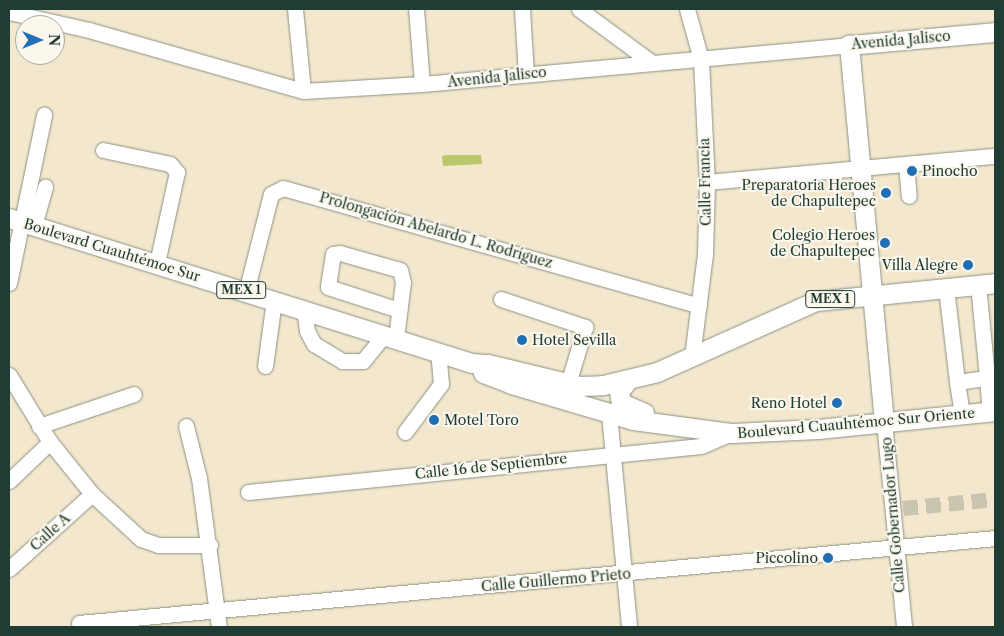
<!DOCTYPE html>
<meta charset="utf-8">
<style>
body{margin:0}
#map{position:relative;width:1004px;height:636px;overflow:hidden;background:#f3e7ce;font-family:"Libre Caslon Text",serif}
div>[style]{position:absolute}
.green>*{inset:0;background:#b9c86a}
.minor-tunnel>*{height:15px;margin-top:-7.5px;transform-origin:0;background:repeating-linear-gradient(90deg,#c9c5af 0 15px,transparent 0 23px)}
.roads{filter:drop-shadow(0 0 1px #899281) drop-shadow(0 0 1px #899281)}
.minor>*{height:15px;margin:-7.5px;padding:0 7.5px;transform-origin:7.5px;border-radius:7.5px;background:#fff}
.major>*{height:19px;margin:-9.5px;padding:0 9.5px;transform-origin:9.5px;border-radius:9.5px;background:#fff}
.dots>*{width:14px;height:14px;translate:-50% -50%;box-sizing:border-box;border:2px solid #fbf7ec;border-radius:50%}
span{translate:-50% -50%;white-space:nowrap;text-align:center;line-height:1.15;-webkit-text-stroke:4px #fbf7ec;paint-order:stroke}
.shield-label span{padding:1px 4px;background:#fbf7ec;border:1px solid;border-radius:4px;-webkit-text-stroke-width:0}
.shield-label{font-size:12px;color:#1f3d34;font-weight:700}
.street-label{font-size:14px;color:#1f3d34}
.poi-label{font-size:14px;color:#1f3d34}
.left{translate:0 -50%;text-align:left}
.right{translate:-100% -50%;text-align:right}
.frame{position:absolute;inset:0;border:10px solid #1f3d34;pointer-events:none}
.north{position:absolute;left:15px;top:15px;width:50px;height:50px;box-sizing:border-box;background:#fbf7ec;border:1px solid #a3ada2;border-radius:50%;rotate:90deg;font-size:14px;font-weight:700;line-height:20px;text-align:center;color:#1f3d34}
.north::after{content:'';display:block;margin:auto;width:18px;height:22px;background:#1f6fb2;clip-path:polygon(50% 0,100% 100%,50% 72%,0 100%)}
</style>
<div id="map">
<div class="green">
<div style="clip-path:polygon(448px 155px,481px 155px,482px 164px,443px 166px,442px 156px)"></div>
</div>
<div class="minor-tunnel">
<div style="left:903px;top:508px;width:92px;rotate:-5.6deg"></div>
</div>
<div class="roads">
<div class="minor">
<div style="left:295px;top:9px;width:82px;rotate:84.4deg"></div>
<div style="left:416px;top:9px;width:75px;rotate:85.4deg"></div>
<div style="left:522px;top:9px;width:65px;rotate:86.5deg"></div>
<div style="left:579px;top:9px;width:89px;rotate:36.4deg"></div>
<div style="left:687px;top:9px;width:53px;rotate:74.6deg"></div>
<div style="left:701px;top:60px;width:122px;rotate:87.2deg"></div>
<div style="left:707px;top:182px;width:72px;rotate:91.6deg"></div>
<div style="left:705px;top:254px;width:104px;rotate:97.2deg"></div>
<div style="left:9px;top:12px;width:82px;rotate:12.7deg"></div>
<div style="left:89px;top:30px;width:223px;rotate:15.9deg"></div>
<div style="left:303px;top:91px;width:119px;rotate:-3.4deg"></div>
<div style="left:422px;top:84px;width:429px;rotate:-5.2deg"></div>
<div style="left:103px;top:150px;width:68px;rotate:11.8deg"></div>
<div style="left:170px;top:164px;width:11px;rotate:49deg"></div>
<div style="left:177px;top:172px;width:93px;rotate:102.4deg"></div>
<div style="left:906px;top:164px;width:32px;rotate:85deg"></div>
<div style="left:707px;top:182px;width:289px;rotate:-5.2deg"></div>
<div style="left:34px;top:226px;width:41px;rotate:-74.2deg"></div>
<div style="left:9px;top:283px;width:172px;rotate:-78.2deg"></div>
<div style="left:978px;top:284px;width:94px;rotate:84.5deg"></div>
<div style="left:946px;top:288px;width:95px;rotate:83.3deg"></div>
<div style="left:246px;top:292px;width:101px;rotate:-75.7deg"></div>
<div style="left:271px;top:194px;width:13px;rotate:-27deg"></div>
<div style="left:283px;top:188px;width:432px;rotate:15.8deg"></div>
<div style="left:501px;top:299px;width:89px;rotate:18.4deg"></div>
<div style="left:585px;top:327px;width:59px;rotate:106.6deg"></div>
<div style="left:304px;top:309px;width:22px;rotate:82deg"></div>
<div style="left:307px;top:331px;width:15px;rotate:62deg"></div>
<div style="left:314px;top:344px;width:33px;rotate:31deg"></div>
<div style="left:342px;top:361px;width:21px"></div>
<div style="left:363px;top:361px;width:33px;rotate:-51deg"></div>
<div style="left:396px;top:338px;width:56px;rotate:-82.9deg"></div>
<div style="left:403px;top:282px;width:12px;rotate:-104deg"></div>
<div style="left:400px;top:270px;width:62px;rotate:-164.2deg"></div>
<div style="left:340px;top:253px;width:7px;rotate:172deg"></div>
<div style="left:333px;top:254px;width:33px;rotate:99deg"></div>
<div style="left:328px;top:287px;width:75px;rotate:17.9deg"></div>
<div style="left:265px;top:366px;width:67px;rotate:-82.2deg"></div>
<div style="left:9px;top:375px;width:79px;rotate:58.5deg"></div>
<div style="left:50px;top:442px;width:67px;rotate:51.1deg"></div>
<div style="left:92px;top:494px;width:67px;rotate:42.6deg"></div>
<div style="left:141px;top:539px;width:18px;rotate:19deg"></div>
<div style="left:158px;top:545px;width:52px"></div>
<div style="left:609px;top:414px;width:214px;rotate:84.6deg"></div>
<div style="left:962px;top:414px;width:32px;rotate:-99deg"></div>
<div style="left:957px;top:382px;width:30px;rotate:-8deg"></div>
<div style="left:987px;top:378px;width:34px;rotate:85deg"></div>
<div style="left:884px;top:422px;width:206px;rotate:84.4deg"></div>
<div style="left:39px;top:426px;width:100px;rotate:-18.6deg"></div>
<div style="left:186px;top:426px;width:54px;rotate:76deg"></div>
<div style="left:199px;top:478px;width:150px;rotate:82.4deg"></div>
<div style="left:405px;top:432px;width:60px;rotate:-53.1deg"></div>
<div style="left:441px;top:384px;width:32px;rotate:-95deg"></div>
<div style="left:9px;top:481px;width:57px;rotate:-43.6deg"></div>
<div style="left:248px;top:492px;width:455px;rotate:-5.8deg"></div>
<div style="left:701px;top:446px;width:34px;rotate:-23deg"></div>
<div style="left:9px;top:569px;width:112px;rotate:-42.1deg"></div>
<div style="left:79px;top:623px;width:920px;rotate:-5.3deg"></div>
</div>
<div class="major">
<div style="left:9px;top:218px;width:485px;rotate:17.4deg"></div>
<div style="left:472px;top:363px;width:16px;rotate:4deg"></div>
<div style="left:488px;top:364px;width:94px;rotate:13.6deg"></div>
<div style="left:579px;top:386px;width:24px;rotate:-2deg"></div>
<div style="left:603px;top:385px;width:56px;rotate:-13.5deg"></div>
<div style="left:657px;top:372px;width:174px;rotate:-24.1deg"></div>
<div style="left:816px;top:301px;width:180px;rotate:-5.7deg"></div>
<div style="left:483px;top:373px;width:30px;rotate:21deg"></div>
<div style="left:511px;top:384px;width:127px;rotate:16.4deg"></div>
<div style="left:633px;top:420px;width:100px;rotate:7.5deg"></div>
<div style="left:732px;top:433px;width:86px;rotate:-2.7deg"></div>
<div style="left:818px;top:429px;width:178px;rotate:-5.8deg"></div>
<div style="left:628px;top:380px;width:14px;rotate:129deg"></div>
<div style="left:619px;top:391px;width:12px;rotate:81deg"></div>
<div style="left:621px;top:403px;width:25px;rotate:23deg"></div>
<div style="left:884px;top:422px;width:379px;rotate:-95.3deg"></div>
<div style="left:849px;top:45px;width:147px;rotate:-5.1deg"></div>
</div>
</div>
<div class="dots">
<div style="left:912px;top:171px;background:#1f6fb2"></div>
<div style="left:886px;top:193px;background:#1f6fb2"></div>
<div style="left:885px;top:243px;background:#1f6fb2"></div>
<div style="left:968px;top:265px;background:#1f6fb2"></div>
<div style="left:522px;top:340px;background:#1f6fb2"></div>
<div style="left:837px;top:403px;background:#1f6fb2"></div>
<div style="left:434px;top:420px;background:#1f6fb2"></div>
<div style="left:828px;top:558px;background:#1f6fb2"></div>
</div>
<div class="shield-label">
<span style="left:241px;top:290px">MEX 1</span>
<span style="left:830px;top:299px">MEX 1</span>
</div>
<div class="street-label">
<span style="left:901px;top:40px;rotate:-5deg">Avenida Jalisco</span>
<span style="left:497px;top:77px;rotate:-6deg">Avenida Jalisco</span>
<span style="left:705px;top:182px;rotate:-91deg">Calle Francia</span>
<span style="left:436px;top:230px;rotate:16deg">Prolongación Abelardo L. Rodríguez</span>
<span style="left:112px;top:250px;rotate:17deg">Boulevard Cuauhtémoc Sur</span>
<span style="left:856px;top:423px;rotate:-5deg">Boulevard Cuauhtémoc Sur Oriente</span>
<span style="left:491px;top:466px;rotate:-6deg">Calle 16 de Septiembre</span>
<span style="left:893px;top:515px;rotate:-95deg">Calle Gobernador Lugo</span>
<span style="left:50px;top:532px;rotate:-42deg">Calle A</span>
<span style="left:556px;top:580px;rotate:-5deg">Calle Guillermo Prieto</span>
</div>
<div class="poi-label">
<span class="left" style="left:922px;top:171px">Pinocho</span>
<span class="right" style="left:876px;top:193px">Preparatoria Heroes<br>de Chapultepec</span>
<span class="right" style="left:875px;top:243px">Colegio Heroes<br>de Chapultepec</span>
<span class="right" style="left:958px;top:265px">Villa Alegre</span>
<span class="left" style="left:532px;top:340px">Hotel Sevilla</span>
<span class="right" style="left:827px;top:403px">Reno Hotel</span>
<span class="left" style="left:444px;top:420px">Motel Toro</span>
<span class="right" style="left:818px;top:558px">Piccolino</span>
</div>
<div class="frame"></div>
<div class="north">N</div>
</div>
